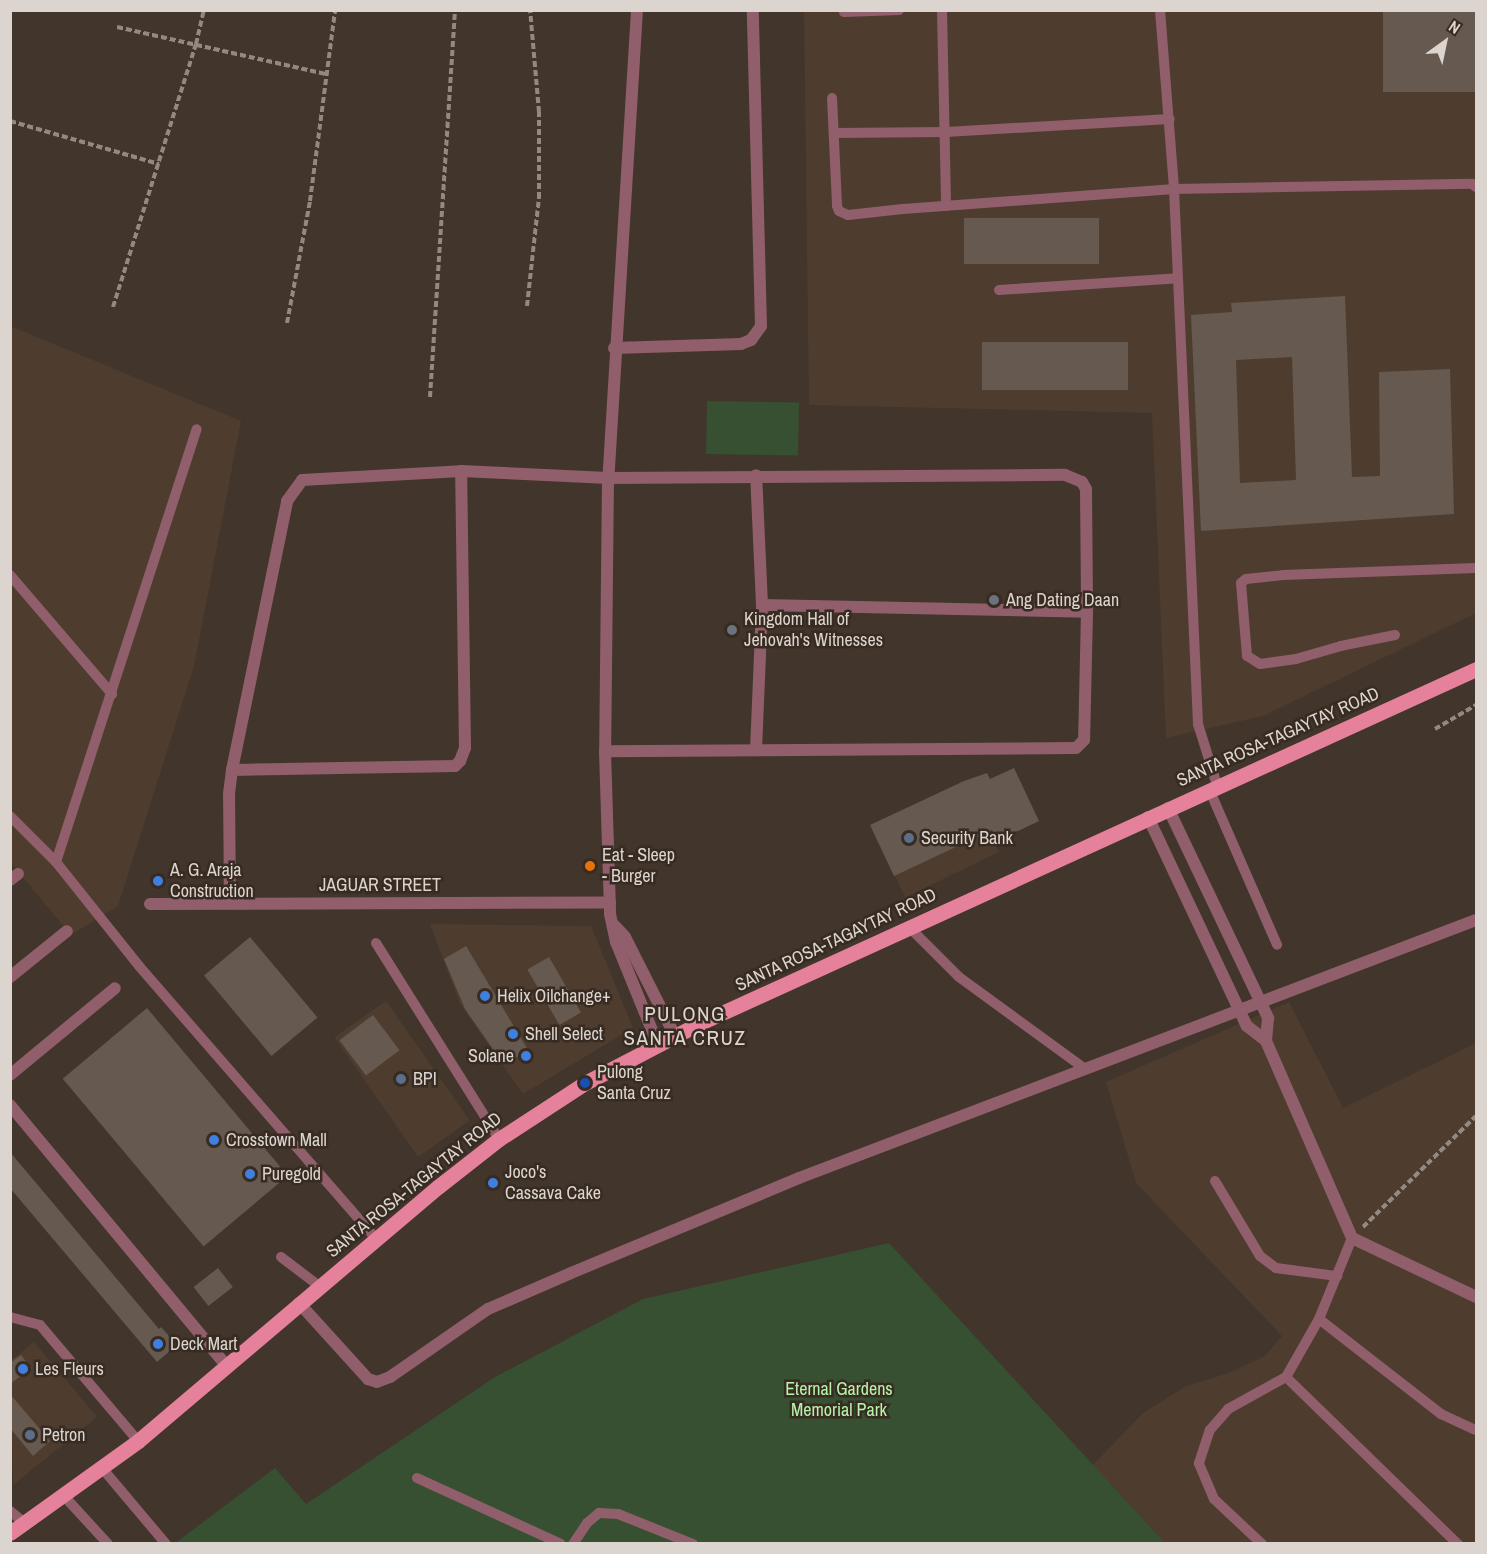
<!DOCTYPE html>
<style>
body{margin:0}
#map{position:relative;width:1487px;height:1554px;overflow:hidden;background:#41352c;font-family:"Archivo Narrow",sans-serif}
div>[style]{position:absolute}
.built>*{inset:0;background:#4e3d2f;transform-origin:0 0}
.green>*{inset:0;background:#365031;transform-origin:0 0}
.building>*{inset:0;background:#66594f;transform-origin:0 0}
.path>*{height:4px;margin-top:-2px;transform-origin:0;background:repeating-linear-gradient(90deg,#928982 0 6px,transparent 0 9px)}
.service>*{height:10px;margin:-5px;padding:0 5px;transform-origin:5px;border-radius:5px;background:#915e6b}
.minor>*{height:12px;margin:-6px;padding:0 6px;transform-origin:6px;border-radius:6px;background:#915e6b}
.primary>*{height:15px;margin:-7.5px;padding:0 7.5px;transform-origin:7.5px;border-radius:7.5px;background:#e6819c}
.dots>*{width:16px;height:16px;translate:-50% -50%;box-sizing:border-box;border:3px solid #372b22;border-radius:50%}
span{translate:-50% -50%;white-space:nowrap;text-align:center;line-height:1.15;-webkit-text-stroke:5px #372b22;paint-order:stroke}
.poi-label{font-size:18px;color:#dcd5cf}
.left{translate:0 -50%;text-align:left}
.right{translate:-100% -50%;text-align:right}
.street-label{font-size:18px;color:#dcd5cf}
.park-label{font-size:18px;color:#b5f4a9}
.quarter-label{font-size:21px;color:#dcd5cf;letter-spacing:1.5px}
.frame{position:absolute;inset:0;border:12px solid #dcd5cf;pointer-events:none}
.north{position:absolute;left:1415px;top:12px;width:60px;height:60px;-webkit-text-stroke:4px #372b22;paint-order:stroke;rotate:33deg;font-size:16px;font-weight:700;line-height:24px;text-align:center;color:#dcd5cf}
.north::after{content:'';display:block;margin:auto;width:21px;height:27px;background:#dcd5cf;clip-path:polygon(50% 0,100% 100%,50% 72%,0 100%)}
</style>
<div id="map">
<div class="built">
<div style="clip-path:polygon(804px 11px,1476px 11px,1476px 613px,1263px 716px,1166px 738px,1152px 413px,809px 405px)"></div>
<div style="clip-path:polygon(10px 326px,241px 421px,194px 666px,118px 906px,71px 935px,11px 863px)"></div>
<div style="left:964px;top:781px;width:79px;height:104px;rotate:64deg"></div>
<div style="clip-path:polygon(430px 924px,591px 926px,633px 1028px,523px 1094px,460px 1004px)"></div>
<div style="left:386px;top:1001px;width:146px;height:63px;rotate:55deg"></div>
<div style="clip-path:polygon(1289px 1002px,1343px 1108px,1476px 1043px,1476px 1543px,1165px 1543px,1093px 1465px,1142px 1414px,1186px 1386px,1229px 1373px,1265px 1356px,1282px 1336px,1136px 1183px,1106px 1082px)"></div>
<div style="clip-path:polygon(34px 1342px,97px 1417px,13px 1485px,10px 1361px)"></div>
</div>
<div class="green">
<div style="left:707px;top:401px;width:92px;height:53px;rotate:1deg"></div>
<div style="clip-path:polygon(889px 1243px,1165px 1543px,174px 1544px,275px 1468px,306px 1504px,495px 1377px,643px 1299px)"></div>
</div>
<div class="building">
<div style="left:1383px;top:10px;width:93px;height:82px"></div>
<div style="left:964px;top:218px;width:135px;height:46px"></div>
<div style="clip-path:polygon(evenodd,1345px 296px,1352px 477px,1380px 476px,1379px 372px,1450px 369px,1454px 514px,1201px 531px,1191px 315px,1232px 312px,1231px 303px,1345px 296px,1292px 357px,1296px 480px,1240px 483px,1236px 360px,1292px 357px)"></div>
<div style="left:982px;top:342px;width:146px;height:48px"></div>
<div style="clip-path:polygon(1014px 768px,1039px 821px,997px 841px,992px 830px,894px 876px,870px 825px,964px 781px,987px 773px,990px 779px)"></div>
<div style="left:250px;top:937px;width:105px;height:60px;rotate:50deg"></div>
<div style="clip-path:polygon(466px 946px,528px 1050px,504px 1065px,465px 1009px,444px 959px)"></div>
<div style="left:549px;top:957px;width:64px;height:25px;rotate:60deg"></div>
<div style="left:147px;top:1008px;width:219px;height:110px;rotate:50deg"></div>
<div style="left:373px;top:1015px;width:44px;height:42px;rotate:53deg"></div>
<div style="clip-path:polygon(10px 1152px,159px 1329px,161px 1327px,177px 1345px,157px 1362px,10px 1188px)"></div>
<div style="left:218px;top:1268px;width:24px;height:31px;rotate:52deg"></div>
<div style="clip-path:polygon(21px 1355px,31px 1368px,10px 1384px,10px 1363px)"></div>
<div style="clip-path:polygon(10px 1394px,50px 1441px,33px 1456px,10px 1428px)"></div>
</div>
<div class="path">
<div style="left:117px;top:27px;width:214px;rotate:12.7deg"></div>
<div style="left:10px;top:121px;width:155px;rotate:16.1deg"></div>
<div style="left:527px;top:306px;width:109px;rotate:-83.7deg"></div>
<div style="left:539px;top:198px;width:86px;rotate:-90deg"></div>
<div style="left:539px;top:112px;width:102px;rotate:-95deg"></div>
<div style="left:113px;top:307px;width:276px;rotate:-72.5deg"></div>
<div style="left:196px;top:44px;width:35px;rotate:-77deg"></div>
<div style="left:287px;top:323px;width:124px;rotate:-79.3deg"></div>
<div style="left:310px;top:201px;width:193px;rotate:-82.5deg"></div>
<div style="left:430px;top:397px;width:388px;rotate:-86.3deg"></div>
<div style="left:1435px;top:729px;width:48px;rotate:-30.3deg"></div>
<div style="left:1363px;top:1227px;width:158px;rotate:-44.5deg"></div>
</div>
<div class="service">
<div style="left:942px;top:10px;width:196px;rotate:88.8deg"></div>
<div style="left:1160px;top:10px;width:180px;rotate:85.5deg"></div>
<div style="left:1174px;top:189px;width:536px;rotate:87.43deg"></div>
<div style="left:1198px;top:724px;width:64px;rotate:72.7deg"></div>
<div style="left:844px;top:12px;width:55px;rotate:-2.1deg"></div>
<div style="left:832px;top:98px;width:108px;rotate:87.3deg"></div>
<div style="left:837px;top:206px;width:5px;rotate:68deg"></div>
<div style="left:839px;top:211px;width:10px;rotate:24deg"></div>
<div style="left:848px;top:215px;width:55px;rotate:-6.2deg"></div>
<div style="left:903px;top:209px;width:272px;rotate:-4.2deg"></div>
<div style="left:1174px;top:189px;width:298px;rotate:-1deg"></div>
<div style="left:1472px;top:184px;width:5px;rotate:37deg"></div>
<div style="left:835px;top:133px;width:111px;rotate:-0.5deg"></div>
<div style="left:946px;top:132px;width:224px;rotate:-3.3deg"></div>
<div style="left:999px;top:290px;width:179px;rotate:-3.8deg"></div>
<div style="left:10px;top:575px;width:157px;rotate:49.4deg"></div>
<div style="left:1395px;top:635px;width:55px;rotate:168.5deg"></div>
<div style="left:1341px;top:646px;width:47px;rotate:163.9deg"></div>
<div style="left:1296px;top:659px;width:36px;rotate:172deg"></div>
<div style="left:1260px;top:664px;width:15px;rotate:-148deg"></div>
<div style="left:1247px;top:656px;width:73px;rotate:-94.7deg"></div>
<div style="left:1241px;top:583px;width:6px;rotate:-39deg"></div>
<div style="left:1246px;top:579px;width:37px;rotate:-6deg"></div>
<div style="left:1283px;top:575px;width:193px;rotate:-2.1deg"></div>
<div style="left:1209px;top:789px;width:170px;rotate:66.4deg"></div>
<div style="left:10px;top:816px;width:65px;rotate:45deg"></div>
<div style="left:56px;top:862px;width:133px;rotate:51.4deg"></div>
<div style="left:139px;top:966px;width:362px;rotate:49deg"></div>
<div style="left:56px;top:862px;width:455px;rotate:-72deg"></div>
<div style="left:910px;top:928px;width:69px;rotate:45deg"></div>
<div style="left:959px;top:977px;width:155px;rotate:36.1deg"></div>
<div style="left:376px;top:943px;width:231px;rotate:57.9deg"></div>
<div style="left:1215px;top:1181px;width:87px;rotate:59deg"></div>
<div style="left:1260px;top:1256px;width:20px;rotate:37deg"></div>
<div style="left:1276px;top:1268px;width:62px;rotate:7.5deg"></div>
<div style="left:1352px;top:1238px;width:87px;rotate:112.2deg"></div>
<div style="left:1319px;top:1319px;width:155px;rotate:37.9deg"></div>
<div style="left:1441px;top:1414px;width:38px;rotate:25deg"></div>
<div style="left:281px;top:1257px;width:48px;rotate:37.3deg"></div>
<div style="left:10px;top:1317px;width:31px;rotate:15deg"></div>
<div style="left:40px;top:1325px;width:152px;rotate:49.8deg"></div>
<div style="left:1319px;top:1319px;width:67px;rotate:119.6deg"></div>
<div style="left:1286px;top:1377px;width:240px;rotate:44.2deg"></div>
<div style="left:102px;top:1468px;width:99px;rotate:49.9deg"></div>
<div style="left:417px;top:1478px;width:158px;rotate:24.6deg"></div>
<div style="left:64px;top:1496px;width:65px;rotate:47.5deg"></div>
<div style="left:10px;top:1511px;width:19px;rotate:39deg"></div>
<div style="left:573px;top:1544px;width:25px;rotate:-56deg"></div>
<div style="left:587px;top:1523px;width:16px;rotate:-40deg"></div>
<div style="left:599px;top:1513px;width:19px;rotate:3deg"></div>
<div style="left:618px;top:1514px;width:81px;rotate:21.8deg"></div>
<div style="left:1262px;top:1544px;width:66px;rotate:-136.8deg"></div>
<div style="left:1214px;top:1499px;width:39px;rotate:-113deg"></div>
<div style="left:1199px;top:1463px;width:35px;rotate:-72deg"></div>
<div style="left:1210px;top:1430px;width:28px;rotate:-49deg"></div>
<div style="left:1228px;top:1409px;width:66px;rotate:-28.9deg"></div>
</div>
<div class="minor">
<div style="left:637px;top:10px;width:469px;rotate:93.5deg"></div>
<div style="left:608px;top:478px;width:273px;rotate:90.6deg"></div>
<div style="left:605px;top:751px;width:163px;rotate:88.2deg"></div>
<div style="left:610px;top:914px;width:29px;rotate:78deg"></div>
<div style="left:616px;top:942px;width:111px;rotate:67.8deg"></div>
<div style="left:614px;top:348px;width:127px;rotate:-1.8deg"></div>
<div style="left:741px;top:344px;width:11px;rotate:-22deg"></div>
<div style="left:751px;top:340px;width:17px;rotate:-54deg"></div>
<div style="left:761px;top:326px;width:316px;rotate:-91.5deg"></div>
<div style="left:762px;top:605px;width:325px;rotate:1.2deg"></div>
<div style="left:756px;top:750px;width:145px;rotate:-87.6deg"></div>
<div style="left:762px;top:605px;width:130px;rotate:-92.6deg"></div>
<div style="left:232px;top:770px;width:223px;rotate:-1deg"></div>
<div style="left:455px;top:766px;width:7px;rotate:-45deg"></div>
<div style="left:460px;top:761px;width:14px;rotate:-69deg"></div>
<div style="left:465px;top:748px;width:277px;rotate:-90.8deg"></div>
<div style="left:1168px;top:808px;width:233px;rotate:64.5deg"></div>
<div style="left:1268px;top:1018px;width:23px;rotate:95deg"></div>
<div style="left:1266px;top:1041px;width:215px;rotate:66.4deg"></div>
<div style="left:1352px;top:1238px;width:137px;rotate:25.4deg"></div>
<div style="left:1148px;top:817px;width:231px;rotate:64.7deg"></div>
<div style="left:1247px;top:1026px;width:24px;rotate:38deg"></div>
<div style="left:10px;top:880px;width:10px;rotate:-37deg"></div>
<div style="left:230px;top:903px;width:109px;rotate:-90.5deg"></div>
<div style="left:229px;top:794px;width:24px;rotate:-83deg"></div>
<div style="left:232px;top:770px;width:275px;rotate:-78.4deg"></div>
<div style="left:287px;top:501px;width:26px;rotate:-54deg"></div>
<div style="left:302px;top:480px;width:159px;rotate:-3.2deg"></div>
<div style="left:461px;top:471px;width:147px;rotate:2.7deg"></div>
<div style="left:608px;top:478px;width:457px;rotate:-0.4deg"></div>
<div style="left:1065px;top:475px;width:18px;rotate:22deg"></div>
<div style="left:1082px;top:482px;width:8px;rotate:60deg"></div>
<div style="left:1086px;top:489px;width:123px;rotate:89.5deg"></div>
<div style="left:1087px;top:612px;width:128px;rotate:91.3deg"></div>
<div style="left:1084px;top:740px;width:11px;rotate:135deg"></div>
<div style="left:1076px;top:748px;width:471px;rotate:179.6deg"></div>
<div style="left:150px;top:904px;width:460px;rotate:-0.2deg"></div>
<div style="left:614px;top:925px;width:16px;rotate:47deg"></div>
<div style="left:625px;top:937px;width:111px;rotate:63.2deg"></div>
<div style="left:10px;top:977px;width:73px;rotate:-38.9deg"></div>
<div style="left:10px;top:1075px;width:136px;rotate:-39.6deg"></div>
<div style="left:10px;top:1105px;width:339px;rotate:50.3deg"></div>
<div style="left:299px;top:1303px;width:103px;rotate:47.8deg"></div>
<div style="left:368px;top:1379px;width:9px;rotate:18deg"></div>
<div style="left:377px;top:1382px;width:14px;rotate:-21deg"></div>
<div style="left:390px;top:1377px;width:119px;rotate:-34.8deg"></div>
<div style="left:488px;top:1309px;width:90px;rotate:-23.4deg"></div>
<div style="left:571px;top:1273px;width:247px;rotate:-22.6deg"></div>
<div style="left:799px;top:1178px;width:724px;rotate:-20.86deg"></div>
</div>
<div class="primary">
<div style="left:10px;top:1533px;width:158px;rotate:-35.7deg"></div>
<div style="left:138px;top:1441px;width:394px;rotate:-40.3deg"></div>
<div style="left:439px;top:1186px;width:76px;rotate:-38.1deg"></div>
<div style="left:499px;top:1139px;width:103px;rotate:-33.1deg"></div>
<div style="left:585px;top:1083px;width:130px;rotate:-27.6deg"></div>
<div style="left:700px;top:1023px;width:853px;rotate:-24.52deg"></div>
</div>
<div class="dots">
<div style="left:994px;top:600px;background:#6b7280"></div>
<div style="left:732px;top:630px;background:#6b7280"></div>
<div style="left:909px;top:838px;background:#5c6f8a"></div>
<div style="left:590px;top:866px;background:#e8710a"></div>
<div style="left:158px;top:881px;background:#3f7fe0"></div>
<div style="left:485px;top:996px;background:#3f7fe0"></div>
<div style="left:513px;top:1034px;background:#3f7fe0"></div>
<div style="left:526px;top:1056px;background:#3f7fe0"></div>
<div style="left:401px;top:1079px;background:#5c6f8a"></div>
<div style="left:585px;top:1083px;background:#1a4fb4"></div>
<div style="left:214px;top:1140px;background:#3f7fe0"></div>
<div style="left:250px;top:1174px;background:#3f7fe0"></div>
<div style="left:493px;top:1183px;background:#3f7fe0"></div>
<div style="left:158px;top:1344px;background:#3f7fe0"></div>
<div style="left:23px;top:1369px;background:#3f7fe0"></div>
<div style="left:30px;top:1435px;background:#5c6f8a"></div>
</div>
<div class="poi-label">
<span class="left" style="left:1006px;top:600px">Ang Dating Daan</span>
<span class="left" style="left:744px;top:630px">Kingdom Hall of<br>Jehovah's Witnesses</span>
<span class="left" style="left:921px;top:838px">Security Bank</span>
<span class="left" style="left:602px;top:866px">Eat - Sleep<br>- Burger</span>
<span class="left" style="left:170px;top:881px">A. G. Araja<br>Construction</span>
<span class="left" style="left:497px;top:996px">Helix Oilchange+</span>
<span class="left" style="left:525px;top:1034px">Shell Select</span>
<span class="right" style="left:514px;top:1056px">Solane</span>
<span class="left" style="left:597px;top:1083px">Pulong<br>Santa Cruz</span>
<span class="left" style="left:413px;top:1079px">BPI</span>
<span class="left" style="left:226px;top:1140px">Crosstown Mall</span>
<span class="left" style="left:505px;top:1183px">Joco's<br>Cassava Cake</span>
<span class="left" style="left:262px;top:1174px">Puregold</span>
<span class="left" style="left:170px;top:1344px">Deck Mart</span>
<span class="left" style="left:35px;top:1369px">Les Fleurs</span>
<span class="left" style="left:42px;top:1435px">Petron</span>
</div>
<div class="street-label">
<span style="left:1278px;top:737px;rotate:-24deg">SANTA ROSA-TAGAYTAY ROAD</span>
<span style="left:380px;top:885px">JAGUAR STREET</span>
<span style="left:836px;top:940px;rotate:-25deg">SANTA ROSA-TAGAYTAY ROAD</span>
<span style="left:414px;top:1185px;rotate:-39deg">SANTA ROSA-TAGAYTAY ROAD</span>
</div>
<div class="park-label">
<span style="left:839px;top:1400px">Eternal Gardens<br>Memorial Park</span>
</div>
<div class="quarter-label">
<span style="left:685px;top:1026px">PULONG<br>SANTA CRUZ</span>
</div>
<div class="frame"></div>
<div class="north">N</div>
</div>
